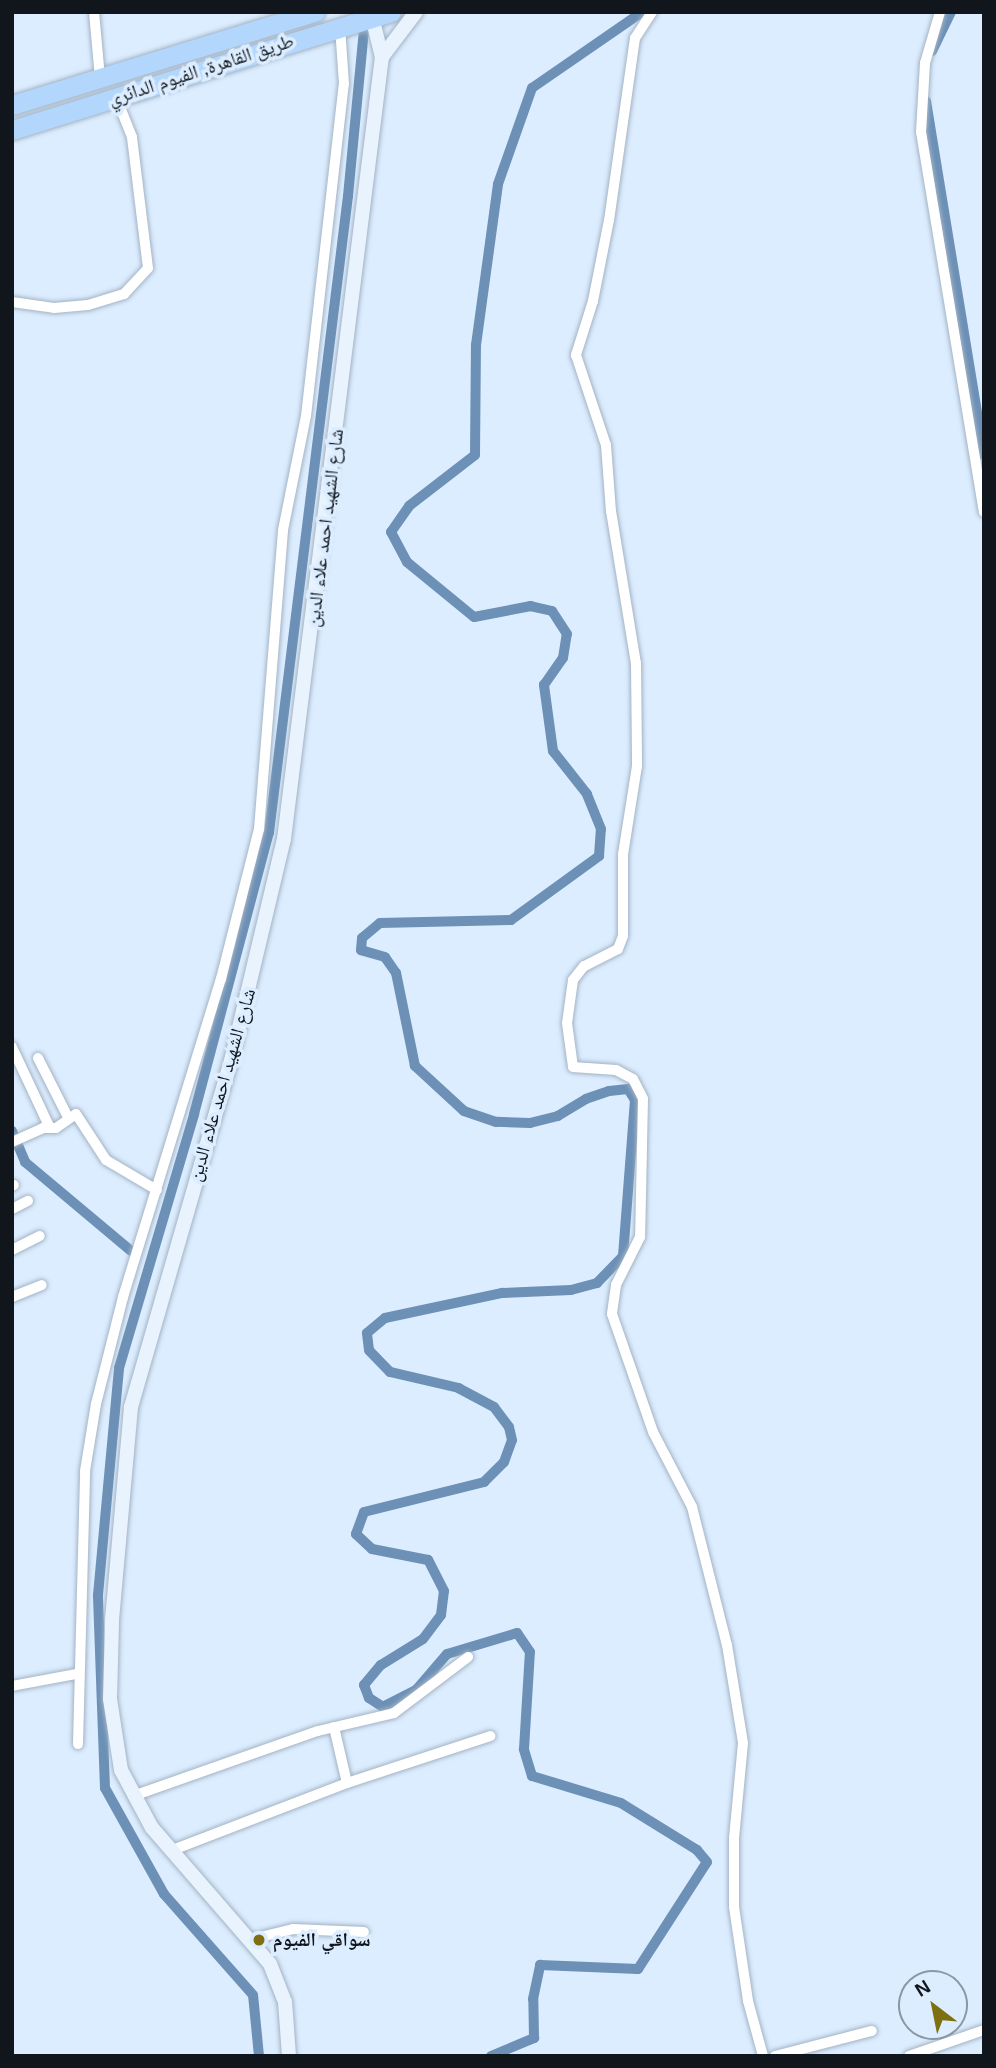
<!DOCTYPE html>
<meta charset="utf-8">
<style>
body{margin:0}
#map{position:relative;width:996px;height:2068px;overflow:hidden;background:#dcedff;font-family:Helvetica,"Noto Naskh Arabic",sans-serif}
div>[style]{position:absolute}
.canal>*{height:10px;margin:-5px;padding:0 5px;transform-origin:5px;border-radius:5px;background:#6c90b6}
.roads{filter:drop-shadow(0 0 2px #a3b3c4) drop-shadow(0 0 2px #a3b3c4)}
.street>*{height:10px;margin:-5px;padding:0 5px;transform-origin:5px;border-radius:5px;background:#fff}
.secondary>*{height:14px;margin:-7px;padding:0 7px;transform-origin:7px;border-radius:7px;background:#e8f3fe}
.highway>*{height:19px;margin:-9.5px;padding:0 9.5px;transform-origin:9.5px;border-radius:9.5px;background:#b3d7fc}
.dots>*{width:19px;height:19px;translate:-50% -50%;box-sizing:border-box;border:4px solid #dcedff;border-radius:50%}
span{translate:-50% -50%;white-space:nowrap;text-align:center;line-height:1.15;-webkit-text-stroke:7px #dcedff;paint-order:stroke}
.street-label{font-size:19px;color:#10161c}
.poi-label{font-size:19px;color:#10161c;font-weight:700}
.left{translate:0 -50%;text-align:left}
.frame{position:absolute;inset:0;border:14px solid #10161c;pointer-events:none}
.north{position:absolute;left:898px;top:1970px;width:70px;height:70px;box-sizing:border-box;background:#dcedff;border:2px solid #8a97a4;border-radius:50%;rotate:328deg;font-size:19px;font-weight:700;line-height:28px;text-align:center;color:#10161c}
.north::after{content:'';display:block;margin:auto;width:24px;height:32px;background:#7e7010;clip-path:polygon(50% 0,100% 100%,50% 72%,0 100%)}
</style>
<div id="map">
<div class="canal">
<div style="left:932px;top:51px;width:43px;rotate:-64deg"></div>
<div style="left:926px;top:101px;width:359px;rotate:80.7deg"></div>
<div style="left:12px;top:1131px;width:34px;rotate:67deg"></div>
<div style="left:25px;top:1162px;width:138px;rotate:40deg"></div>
<div style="left:259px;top:2056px;width:61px;rotate:-95.6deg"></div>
<div style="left:253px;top:1995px;width:135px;rotate:-131.4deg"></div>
<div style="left:164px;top:1894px;width:121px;rotate:-119.1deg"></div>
<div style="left:105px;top:1788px;width:193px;rotate:-92.1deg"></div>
<div style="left:98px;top:1595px;width:228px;rotate:-84.7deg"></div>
<div style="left:119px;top:1368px;width:265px;rotate:-73.5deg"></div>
<div style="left:194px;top:1114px;width:291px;rotate:-75.1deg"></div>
<div style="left:269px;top:833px;width:642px;rotate:-82.93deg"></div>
<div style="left:348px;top:196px;width:179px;rotate:-84.5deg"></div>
<div style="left:491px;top:2056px;width:47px;rotate:-22.7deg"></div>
<div style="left:534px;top:2038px;width:39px;rotate:-91deg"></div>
<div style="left:533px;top:1999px;width:35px;rotate:-78deg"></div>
<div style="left:540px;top:1965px;width:98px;rotate:2.3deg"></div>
<div style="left:638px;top:1969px;width:127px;rotate:-57.2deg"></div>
<div style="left:707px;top:1862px;width:16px;rotate:-130deg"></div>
<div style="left:697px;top:1850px;width:89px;rotate:-148.3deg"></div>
<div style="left:621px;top:1803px;width:93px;rotate:-163.1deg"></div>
<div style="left:532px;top:1776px;width:28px;rotate:-107deg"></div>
<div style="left:524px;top:1749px;width:97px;rotate:-86.5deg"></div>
<div style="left:530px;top:1652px;width:23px;rotate:-124deg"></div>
<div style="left:517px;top:1633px;width:73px;rotate:163.3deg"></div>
<div style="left:447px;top:1654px;width:48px;rotate:130.7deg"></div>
<div style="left:416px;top:1690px;width:37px;rotate:153deg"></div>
<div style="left:383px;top:1707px;width:17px;rotate:-147deg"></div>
<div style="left:369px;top:1698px;width:14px;rotate:-111deg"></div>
<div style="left:364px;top:1685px;width:26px;rotate:-50deg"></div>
<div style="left:381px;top:1665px;width:49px;rotate:-31.8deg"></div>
<div style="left:423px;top:1639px;width:30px;rotate:-53deg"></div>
<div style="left:441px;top:1615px;width:24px;rotate:-83deg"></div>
<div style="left:444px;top:1591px;width:35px;rotate:-117deg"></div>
<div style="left:428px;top:1560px;width:57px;rotate:-168.9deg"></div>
<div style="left:372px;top:1549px;width:22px;rotate:-137deg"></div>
<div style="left:356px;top:1534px;width:23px;rotate:-70deg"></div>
<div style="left:364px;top:1512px;width:124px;rotate:-14deg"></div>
<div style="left:484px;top:1482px;width:28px;rotate:-45deg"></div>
<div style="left:504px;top:1462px;width:23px;rotate:-70deg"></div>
<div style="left:512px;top:1440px;width:13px;rotate:-103deg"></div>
<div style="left:509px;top:1427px;width:25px;rotate:-127deg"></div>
<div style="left:494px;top:1407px;width:40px;rotate:-152deg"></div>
<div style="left:459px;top:1388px;width:71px;rotate:-166.9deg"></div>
<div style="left:390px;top:1372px;width:30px;rotate:-134deg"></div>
<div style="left:369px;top:1350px;width:17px;rotate:-97deg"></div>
<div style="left:367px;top:1333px;width:23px;rotate:-40deg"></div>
<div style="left:385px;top:1318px;width:120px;rotate:-12.1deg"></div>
<div style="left:502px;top:1293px;width:69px;rotate:-2.5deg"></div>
<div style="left:571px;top:1290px;width:27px;rotate:-15deg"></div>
<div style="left:597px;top:1283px;width:37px;rotate:-46deg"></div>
<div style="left:623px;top:1256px;width:156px;rotate:-85.6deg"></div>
<div style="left:635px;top:1100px;width:13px;rotate:-122deg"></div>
<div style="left:628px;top:1089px;width:19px;rotate:174deg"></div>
<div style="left:609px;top:1091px;width:24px;rotate:161deg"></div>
<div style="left:586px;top:1099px;width:33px;rotate:149deg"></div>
<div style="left:558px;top:1116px;width:29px;rotate:166deg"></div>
<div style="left:530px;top:1123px;width:34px;rotate:-178deg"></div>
<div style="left:496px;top:1122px;width:34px;rotate:-161deg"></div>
<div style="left:464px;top:1111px;width:67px;rotate:-137.4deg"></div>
<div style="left:415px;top:1066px;width:95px;rotate:-101.5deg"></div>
<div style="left:396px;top:973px;width:19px;rotate:-125deg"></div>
<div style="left:385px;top:957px;width:25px;rotate:-164deg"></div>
<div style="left:361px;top:950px;width:12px;rotate:-85deg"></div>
<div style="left:362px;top:938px;width:23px;rotate:-40deg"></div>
<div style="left:380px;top:923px;width:131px;rotate:-1.3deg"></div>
<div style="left:511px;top:920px;width:109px;rotate:-36deg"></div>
<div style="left:599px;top:856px;width:27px;rotate:-86deg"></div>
<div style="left:601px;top:829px;width:38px;rotate:-112deg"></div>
<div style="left:587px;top:794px;width:55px;rotate:-128.3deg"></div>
<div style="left:553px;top:751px;width:67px;rotate:-97.8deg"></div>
<div style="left:544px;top:685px;width:33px;rotate:-55deg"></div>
<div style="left:563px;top:658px;width:24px;rotate:-81deg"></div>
<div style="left:567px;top:634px;width:27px;rotate:-123deg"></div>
<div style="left:552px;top:611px;width:22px;rotate:-167deg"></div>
<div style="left:531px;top:606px;width:58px;rotate:169.1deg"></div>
<div style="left:474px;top:617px;width:87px;rotate:-140.6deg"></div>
<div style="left:407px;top:562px;width:34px;rotate:-118deg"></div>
<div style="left:391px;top:532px;width:32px;rotate:-55deg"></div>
<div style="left:409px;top:506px;width:83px;rotate:-37.7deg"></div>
<div style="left:475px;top:455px;width:110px;rotate:-89.5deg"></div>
<div style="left:476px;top:345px;width:162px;rotate:-82.2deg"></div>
<div style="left:498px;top:184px;width:102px;rotate:-70.5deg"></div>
<div style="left:532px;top:88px;width:134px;rotate:-34.6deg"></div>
</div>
<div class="roads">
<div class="street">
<div style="left:94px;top:12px;width:66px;rotate:84.8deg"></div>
<div style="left:652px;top:12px;width:31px;rotate:123deg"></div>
<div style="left:635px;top:38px;width:184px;rotate:98.1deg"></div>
<div style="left:609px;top:220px;width:83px;rotate:101.2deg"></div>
<div style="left:593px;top:301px;width:57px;rotate:107.5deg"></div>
<div style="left:576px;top:355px;width:95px;rotate:71.6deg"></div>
<div style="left:606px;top:445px;width:66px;rotate:85.7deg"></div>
<div style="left:611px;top:511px;width:154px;rotate:80.7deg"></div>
<div style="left:636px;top:663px;width:103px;rotate:89.4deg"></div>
<div style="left:637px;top:766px;width:89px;rotate:99deg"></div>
<div style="left:623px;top:854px;width:82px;rotate:90deg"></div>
<div style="left:623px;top:936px;width:14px;rotate:111deg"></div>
<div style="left:618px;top:949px;width:38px;rotate:153deg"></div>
<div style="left:584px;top:966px;width:18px;rotate:128deg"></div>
<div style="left:573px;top:980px;width:43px;rotate:97.9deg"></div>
<div style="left:567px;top:1023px;width:44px;rotate:82.2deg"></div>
<div style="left:573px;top:1067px;width:43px;rotate:4deg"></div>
<div style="left:616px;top:1070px;width:19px;rotate:28deg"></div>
<div style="left:633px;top:1079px;width:22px;rotate:63deg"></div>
<div style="left:643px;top:1099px;width:138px;rotate:91.2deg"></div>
<div style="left:640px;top:1237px;width:54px;rotate:116.6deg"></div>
<div style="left:616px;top:1285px;width:29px;rotate:98deg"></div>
<div style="left:612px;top:1314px;width:125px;rotate:70.8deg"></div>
<div style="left:653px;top:1432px;width:85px;rotate:62.5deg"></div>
<div style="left:692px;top:1507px;width:142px;rotate:75.8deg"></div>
<div style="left:727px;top:1645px;width:99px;rotate:80.7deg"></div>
<div style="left:743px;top:1743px;width:95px;rotate:95.4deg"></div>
<div style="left:734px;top:1838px;width:69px;rotate:90deg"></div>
<div style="left:734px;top:1907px;width:95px;rotate:81.5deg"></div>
<div style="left:748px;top:2001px;width:57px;rotate:74.7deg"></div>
<div style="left:940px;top:12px;width:53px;rotate:106.4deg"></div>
<div style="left:925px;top:63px;width:69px;rotate:93.3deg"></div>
<div style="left:921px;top:132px;width:385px;rotate:80.6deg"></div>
<div style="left:12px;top:302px;width:42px;rotate:8.1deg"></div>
<div style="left:54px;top:308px;width:34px;rotate:-5deg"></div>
<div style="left:88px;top:305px;width:38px;rotate:-17deg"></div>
<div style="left:124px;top:294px;width:35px;rotate:-47deg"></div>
<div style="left:148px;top:268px;width:132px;rotate:-97deg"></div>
<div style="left:132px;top:137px;width:43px;rotate:-111.8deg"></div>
<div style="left:12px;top:1047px;width:89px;rotate:64.9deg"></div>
<div style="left:38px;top:1058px;width:68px;rotate:63.1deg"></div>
<div style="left:12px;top:1142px;width:34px;rotate:-24deg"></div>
<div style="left:43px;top:1128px;width:13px"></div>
<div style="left:56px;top:1128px;width:24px;rotate:-35deg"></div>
<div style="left:76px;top:1114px;width:55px;rotate:56.9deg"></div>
<div style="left:106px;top:1160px;width:59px;rotate:30.5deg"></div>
<div style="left:12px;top:1186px;width:2px;rotate:-27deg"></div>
<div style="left:12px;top:1209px;width:18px;rotate:-27deg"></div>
<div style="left:12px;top:1250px;width:31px;rotate:-27deg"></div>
<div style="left:12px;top:1297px;width:32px;rotate:-22deg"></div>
<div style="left:12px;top:1686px;width:65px;rotate:-10.6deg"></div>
<div style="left:334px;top:1727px;width:57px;rotate:76.9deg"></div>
<div style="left:78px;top:1744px;width:273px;rotate:-88.5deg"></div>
<div style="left:85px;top:1471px;width:68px;rotate:-80.7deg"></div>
<div style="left:96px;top:1404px;width:110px;rotate:-75.8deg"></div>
<div style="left:123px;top:1297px;width:333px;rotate:-72.9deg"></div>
<div style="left:221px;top:979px;width:155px;rotate:-75.8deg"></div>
<div style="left:259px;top:829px;width:300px;rotate:-85.4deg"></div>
<div style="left:283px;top:530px;width:116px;rotate:-78.6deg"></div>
<div style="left:306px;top:416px;width:334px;rotate:-83.5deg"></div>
<div style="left:344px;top:84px;width:57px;rotate:-94deg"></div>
<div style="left:133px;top:1796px;width:196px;rotate:-19.4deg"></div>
<div style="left:318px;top:1731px;width:78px;rotate:-13.3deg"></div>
<div style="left:394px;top:1713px;width:93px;rotate:-37.1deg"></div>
<div style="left:170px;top:1851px;width:190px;rotate:-21deg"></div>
<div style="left:347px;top:1783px;width:151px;rotate:-18.1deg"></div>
<div style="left:252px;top:1939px;width:42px;rotate:-13.7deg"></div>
<div style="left:293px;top:1929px;width:71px;rotate:2.4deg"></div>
<div style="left:775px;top:2056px;width:100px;rotate:-14.5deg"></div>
<div style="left:909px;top:2056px;width:79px;rotate:-19.1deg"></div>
</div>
<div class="secondary">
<div style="left:382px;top:57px;width:56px;rotate:-52.9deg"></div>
<div style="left:289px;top:2056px;width:54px;rotate:-94.2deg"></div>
<div style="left:285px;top:2002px;width:41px;rotate:-111.5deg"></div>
<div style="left:270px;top:1964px;width:180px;rotate:-130.9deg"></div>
<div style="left:152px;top:1828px;width:66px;rotate:-118.1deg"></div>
<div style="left:121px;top:1770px;width:72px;rotate:-98.8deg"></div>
<div style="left:110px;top:1699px;width:79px;rotate:-88.5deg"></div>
<div style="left:112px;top:1620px;width:214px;rotate:-84.9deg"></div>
<div style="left:131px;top:1407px;width:364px;rotate:-73.9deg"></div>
<div style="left:232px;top:1057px;width:224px;rotate:-76.6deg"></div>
<div style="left:284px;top:839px;width:788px;rotate:-82.86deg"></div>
<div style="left:382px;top:57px;width:41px;rotate:-104deg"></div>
</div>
<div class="highway">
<div style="left:12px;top:105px;width:317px;rotate:-17.1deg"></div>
<div style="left:12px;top:130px;width:397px;rotate:-17.3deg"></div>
</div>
</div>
<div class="dots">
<div style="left:259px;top:1940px;background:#7e7010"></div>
</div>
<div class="street-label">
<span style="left:201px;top:70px;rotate:-18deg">طريق القاهرة, الفيوم الدائري</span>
<span style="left:325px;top:528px;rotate:-83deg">شارع الشهيد احمد علاء الدين</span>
<span style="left:222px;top:1085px;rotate:-74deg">شارع الشهيد احمد علاء الدين</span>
</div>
<div class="poi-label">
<span class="left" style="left:273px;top:1940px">سواقي الفيوم</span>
</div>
<div class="frame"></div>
<div class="north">N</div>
</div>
